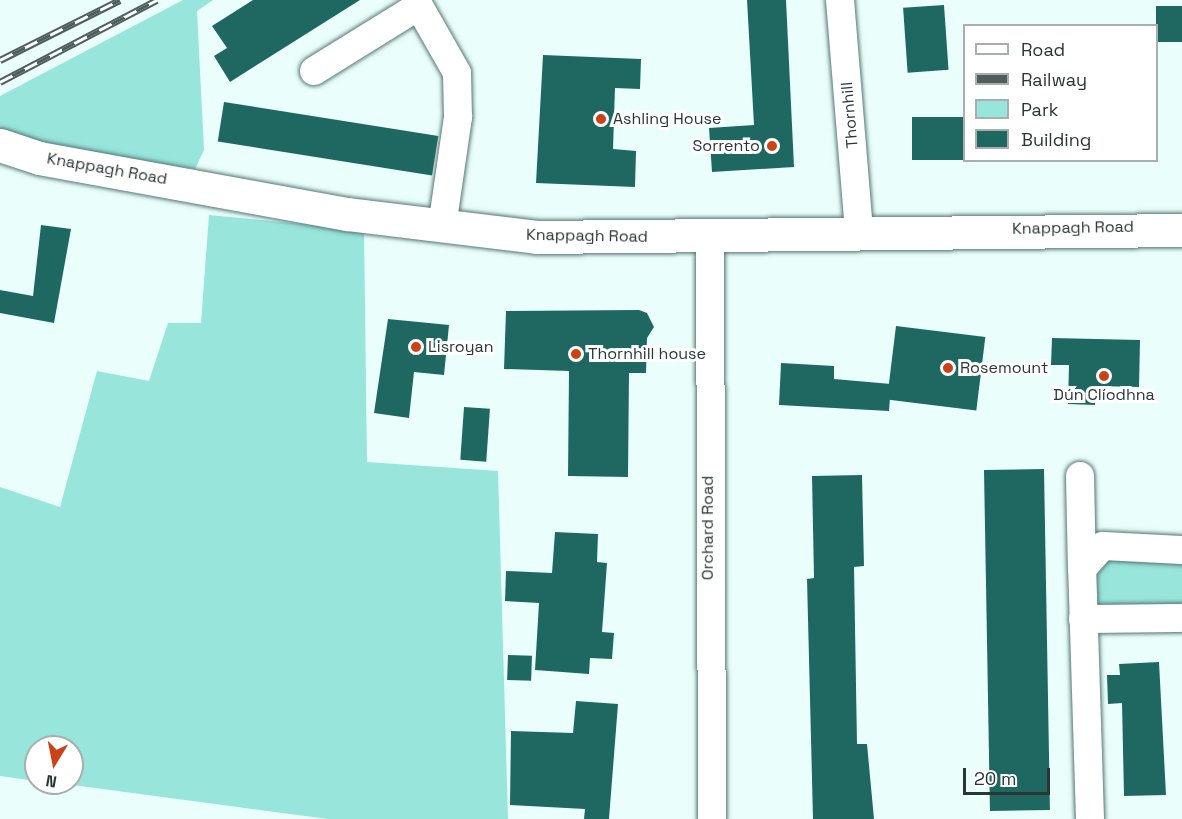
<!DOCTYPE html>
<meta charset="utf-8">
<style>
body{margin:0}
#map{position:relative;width:1182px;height:819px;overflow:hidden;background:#eafffc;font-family:"Space Grotesk",sans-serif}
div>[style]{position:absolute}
.green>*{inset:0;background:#98e5dc}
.building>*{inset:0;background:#1f6861;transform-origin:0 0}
.roads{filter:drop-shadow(0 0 2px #567773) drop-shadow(0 0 2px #567773)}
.street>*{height:28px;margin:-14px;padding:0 14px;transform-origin:14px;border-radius:14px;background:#fff}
.secondary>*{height:33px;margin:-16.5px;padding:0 16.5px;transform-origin:16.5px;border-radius:16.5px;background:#fff}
.rail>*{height:7px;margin-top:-3.5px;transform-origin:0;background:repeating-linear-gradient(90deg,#fff 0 14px,#4f5e5c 0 28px);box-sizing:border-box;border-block:2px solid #4f5e5c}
.dots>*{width:16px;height:16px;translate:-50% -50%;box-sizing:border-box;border:3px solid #fff;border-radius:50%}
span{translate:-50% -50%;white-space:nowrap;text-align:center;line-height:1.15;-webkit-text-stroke:6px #fff;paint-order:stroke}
.street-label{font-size:16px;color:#283634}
.poi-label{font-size:16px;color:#283634}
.left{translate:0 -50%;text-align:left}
.right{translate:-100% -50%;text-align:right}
.legend{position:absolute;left:963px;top:24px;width:195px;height:138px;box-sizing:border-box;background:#fff;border:2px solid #a9afae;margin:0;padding:8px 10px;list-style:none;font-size:18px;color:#283634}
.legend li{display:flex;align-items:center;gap:12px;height:30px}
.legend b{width:30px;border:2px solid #a9afae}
.north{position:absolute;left:24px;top:735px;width:60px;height:60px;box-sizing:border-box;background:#fff;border:2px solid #a9afae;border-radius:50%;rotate:190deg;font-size:16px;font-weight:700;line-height:24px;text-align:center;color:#283634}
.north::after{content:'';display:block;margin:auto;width:21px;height:27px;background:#cb4217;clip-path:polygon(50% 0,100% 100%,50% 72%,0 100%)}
.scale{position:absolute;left:963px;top:768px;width:87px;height:27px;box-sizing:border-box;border:3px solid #283634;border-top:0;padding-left:8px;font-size:18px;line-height:21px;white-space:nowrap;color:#283634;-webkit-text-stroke:4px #fff;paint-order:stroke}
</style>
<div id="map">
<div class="green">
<div style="clip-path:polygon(183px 0,213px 0,197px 11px,204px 150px,195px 169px,42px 145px,0 131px,0 96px)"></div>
<div style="clip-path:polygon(209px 215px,364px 230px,367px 462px,498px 471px,508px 819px,328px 819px,58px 783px,72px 783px,72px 747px,36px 747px,36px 781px,0 776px,0 487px,60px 507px,97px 371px,149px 381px,168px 323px,201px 323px)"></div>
<div style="clip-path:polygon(1105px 559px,1182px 563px,1182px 605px,1105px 610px,1097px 603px,1095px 580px)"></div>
</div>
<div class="building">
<div style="clip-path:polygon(253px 0,360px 0,230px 82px,214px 56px,227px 48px,212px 26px)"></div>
<div style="clip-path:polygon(747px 0,786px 0,794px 167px,712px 172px,709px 128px,754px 125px)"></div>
<div style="left:944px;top:5px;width:65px;height:41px;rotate:86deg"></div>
<div style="left:1156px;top:6px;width:26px;height:36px"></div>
<div style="clip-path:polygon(543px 55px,641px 59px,640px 89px,615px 88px,613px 149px,636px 151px,635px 187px,536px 183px)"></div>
<div style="left:224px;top:102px;width:217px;height:40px;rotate:9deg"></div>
<div style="left:964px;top:117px;width:43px;height:52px;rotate:90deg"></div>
<div style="clip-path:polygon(41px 225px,71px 229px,54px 323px,0 313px,0 290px,33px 296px)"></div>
<div style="clip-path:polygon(639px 310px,647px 313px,654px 327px,647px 338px,646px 373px,629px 373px,628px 477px,568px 476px,569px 371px,504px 369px,506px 311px)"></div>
<div style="clip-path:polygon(388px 319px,449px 325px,444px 375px,414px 372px,409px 418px,374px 413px)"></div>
<div style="left:896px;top:326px;width:90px;height:74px;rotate:7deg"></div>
<div style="clip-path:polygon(1052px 338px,1140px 340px,1139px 387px,1095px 386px,1095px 405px,1068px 404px,1069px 365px,1051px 365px)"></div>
<div style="clip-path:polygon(781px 363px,834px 366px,834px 379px,891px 384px,889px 411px,779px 405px)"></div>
<div style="left:464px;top:407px;width:26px;height:53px;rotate:4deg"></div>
<div style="left:1044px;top:469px;width:341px;height:60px;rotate:89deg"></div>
<div style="clip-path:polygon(862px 475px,864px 566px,854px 567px,857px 744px,867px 744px,874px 819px,813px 819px,807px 579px,814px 578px,812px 476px)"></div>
<div style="clip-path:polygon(555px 532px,598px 534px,597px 562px,607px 563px,602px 632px,614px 633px,612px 659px,590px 658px,589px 674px,535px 670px,539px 603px,505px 601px,506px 571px,552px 573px)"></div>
<div style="left:508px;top:655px;width:24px;height:25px;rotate:2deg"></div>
<div style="clip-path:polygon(1159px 662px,1166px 795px,1124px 796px,1122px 703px,1108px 704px,1107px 675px,1120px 675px,1119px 664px)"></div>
<div style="clip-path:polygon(576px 701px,618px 704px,609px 819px,584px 819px,585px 809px,510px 805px,511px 731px,573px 733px)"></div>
</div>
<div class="roads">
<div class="street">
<div style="left:840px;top:0;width:231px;rotate:85.3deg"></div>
<div style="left:314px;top:71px;width:123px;rotate:-31.8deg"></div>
<div style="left:419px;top:6px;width:77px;rotate:60.4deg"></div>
<div style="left:457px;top:73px;width:44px;rotate:88.7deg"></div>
<div style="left:458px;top:117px;width:111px;rotate:98.3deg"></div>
<div style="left:710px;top:238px;width:581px;rotate:89.8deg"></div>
<div style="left:1080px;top:476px;width:93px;rotate:88.8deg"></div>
<div style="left:1083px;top:619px;width:99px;rotate:-0.6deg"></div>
<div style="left:1090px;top:819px;width:250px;rotate:-91.8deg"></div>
<div style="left:1082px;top:569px;width:31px;rotate:-48deg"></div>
<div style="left:1103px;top:546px;width:79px;rotate:2.9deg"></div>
</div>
<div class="secondary">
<div style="left:0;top:145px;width:41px;rotate:18.4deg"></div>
<div style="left:39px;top:158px;width:314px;rotate:10.3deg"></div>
<div style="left:348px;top:214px;width:190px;rotate:6.9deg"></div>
<div style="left:537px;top:237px;width:645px;rotate:-0.62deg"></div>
</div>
</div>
<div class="rail">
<div style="left:0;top:60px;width:134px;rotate:-26.6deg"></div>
<div style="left:0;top:82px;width:177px;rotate:-27.6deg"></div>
</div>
<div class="dots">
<div style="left:601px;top:119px;background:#cb4217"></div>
<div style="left:772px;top:146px;background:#cb4217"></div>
<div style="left:416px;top:347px;background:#cb4217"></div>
<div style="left:576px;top:354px;background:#cb4217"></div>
<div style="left:948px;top:368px;background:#cb4217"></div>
<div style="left:1104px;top:376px;background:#cb4217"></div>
</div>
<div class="street-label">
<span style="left:850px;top:115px;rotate:-95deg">Thornhill</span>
<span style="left:107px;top:169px;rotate:10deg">Knappagh Road</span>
<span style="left:1073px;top:228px;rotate:-1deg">Knappagh Road</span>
<span style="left:587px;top:236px;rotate:1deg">Knappagh Road</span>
<span style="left:708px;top:528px;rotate:-90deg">Orchard Road</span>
</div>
<div class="poi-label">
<span class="left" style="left:613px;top:119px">Ashling House</span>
<span class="right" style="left:760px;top:146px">Sorrento</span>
<span class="left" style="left:428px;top:347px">Lisroyan</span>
<span class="left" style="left:588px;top:354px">Thornhill house</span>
<span class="left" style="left:960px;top:368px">Rosemount</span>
<span style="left:1104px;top:395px">Dún Clíodhna</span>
</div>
<ul class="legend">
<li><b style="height:8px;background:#fff"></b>Road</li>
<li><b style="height:8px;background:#4f5e5c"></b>Railway</li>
<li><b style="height:16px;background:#98e5dc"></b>Park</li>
<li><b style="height:16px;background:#1f6861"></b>Building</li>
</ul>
<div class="north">N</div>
<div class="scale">20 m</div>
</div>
